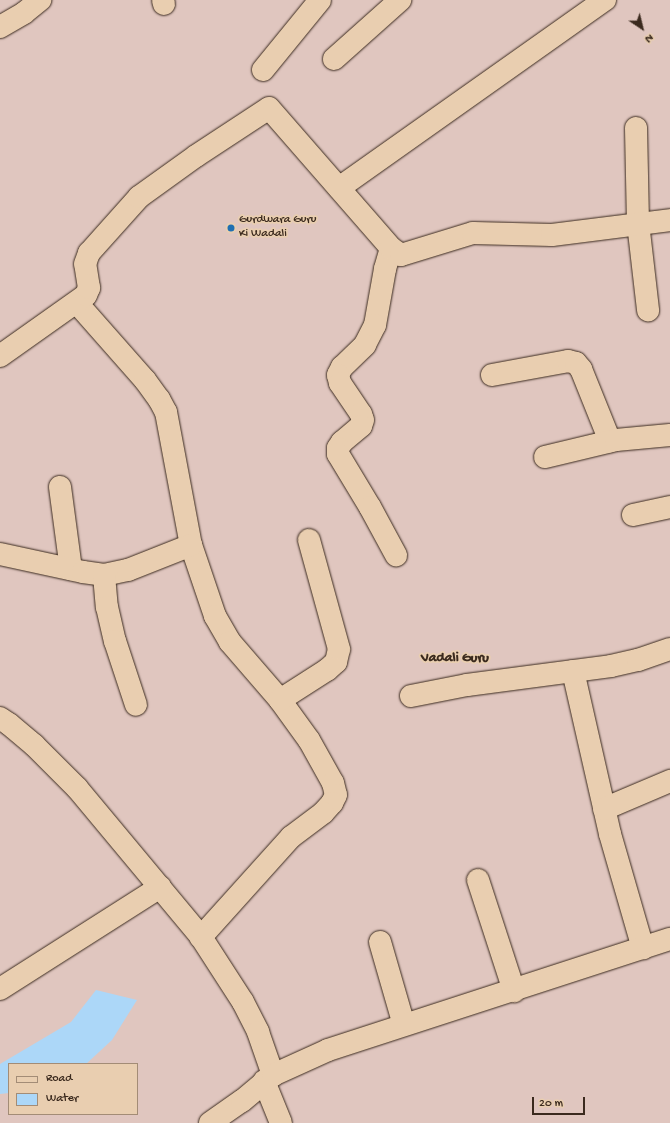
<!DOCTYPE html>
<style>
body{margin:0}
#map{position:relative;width:670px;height:1123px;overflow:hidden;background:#e0c6bf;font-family:"Gochi Hand",sans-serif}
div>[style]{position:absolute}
.water>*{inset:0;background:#acd7f8}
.roads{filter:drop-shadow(0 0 1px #3b2a1e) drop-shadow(0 0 1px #3b2a1e)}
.minor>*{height:22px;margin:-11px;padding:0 11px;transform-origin:11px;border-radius:11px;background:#e9ceb0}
.dots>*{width:11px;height:11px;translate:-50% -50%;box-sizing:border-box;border:2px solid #e9ceb0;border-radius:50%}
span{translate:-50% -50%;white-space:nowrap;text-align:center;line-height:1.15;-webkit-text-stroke:3.5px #e9ceb0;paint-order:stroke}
.poi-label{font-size:12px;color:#3b2a1e}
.left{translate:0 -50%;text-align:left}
.quarter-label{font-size:14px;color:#3b2a1e;font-weight:700}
.legend{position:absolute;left:8px;top:1063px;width:130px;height:52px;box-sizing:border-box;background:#e9ceb0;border:1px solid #a38c76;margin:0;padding:5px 7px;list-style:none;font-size:12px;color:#3b2a1e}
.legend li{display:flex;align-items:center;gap:8px;height:20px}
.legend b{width:20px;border:1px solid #a38c76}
.north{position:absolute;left:622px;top:8px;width:40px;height:40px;-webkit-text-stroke:3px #e9ceb0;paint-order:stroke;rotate:145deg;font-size:11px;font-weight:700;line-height:16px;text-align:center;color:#3b2a1e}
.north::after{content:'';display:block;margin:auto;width:14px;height:18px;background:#3b2a1e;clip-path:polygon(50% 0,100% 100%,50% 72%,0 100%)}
.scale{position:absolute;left:532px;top:1097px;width:53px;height:18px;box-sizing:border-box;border:2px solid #3b2a1e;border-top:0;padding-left:5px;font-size:12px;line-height:14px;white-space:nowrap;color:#3b2a1e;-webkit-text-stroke:3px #e9ceb0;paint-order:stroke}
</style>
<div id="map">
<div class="water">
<div style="clip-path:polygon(96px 990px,137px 1000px,112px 1040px,86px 1064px,9px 1064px,9px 1093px,0 1094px,0 1064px,71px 1022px)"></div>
</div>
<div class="roads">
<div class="minor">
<div style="left:163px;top:0;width:4px;rotate:76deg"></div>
<div style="left:0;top:27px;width:28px;rotate:-30deg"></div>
<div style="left:24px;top:13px;width:21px;rotate:-39deg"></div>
<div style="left:334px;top:59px;width:89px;rotate:-41.8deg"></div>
<div style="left:263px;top:70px;width:90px;rotate:-50.8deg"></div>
<div style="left:636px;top:128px;width:95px;rotate:88.8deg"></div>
<div style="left:638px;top:223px;width:88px;rotate:83.4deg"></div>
<div style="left:339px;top:188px;width:326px;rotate:-35.3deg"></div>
<div style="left:391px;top:248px;width:22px;rotate:106deg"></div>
<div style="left:385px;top:269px;width:57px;rotate:100.1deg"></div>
<div style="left:375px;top:325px;width:22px;rotate:117deg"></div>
<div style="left:365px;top:345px;width:32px;rotate:136deg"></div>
<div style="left:342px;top:367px;width:9px;rotate:117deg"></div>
<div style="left:338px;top:375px;width:8px;rotate:76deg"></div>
<div style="left:340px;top:383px;width:37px;rotate:56deg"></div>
<div style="left:361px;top:414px;width:6px;rotate:72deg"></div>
<div style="left:363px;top:420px;width:6px;rotate:108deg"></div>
<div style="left:361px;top:426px;width:25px;rotate:140deg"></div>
<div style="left:342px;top:442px;width:7px;rotate:124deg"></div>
<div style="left:338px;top:448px;width:6px;rotate:90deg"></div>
<div style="left:338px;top:454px;width:62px;rotate:58.9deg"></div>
<div style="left:370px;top:507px;width:55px;rotate:61.6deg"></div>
<div style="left:77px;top:303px;width:103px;rotate:48.6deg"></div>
<div style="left:145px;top:380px;width:24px;rotate:54deg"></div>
<div style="left:159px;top:399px;width:15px;rotate:62deg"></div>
<div style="left:166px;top:412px;width:135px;rotate:79.4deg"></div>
<div style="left:191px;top:545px;width:75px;rotate:71.3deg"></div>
<div style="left:215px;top:616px;width:30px;rotate:60deg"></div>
<div style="left:230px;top:642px;width:77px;rotate:49.2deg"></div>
<div style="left:280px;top:700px;width:49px;rotate:54.1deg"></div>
<div style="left:309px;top:740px;width:49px;rotate:60.8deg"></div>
<div style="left:333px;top:783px;width:12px;rotate:76deg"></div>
<div style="left:336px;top:795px;width:9px;rotate:117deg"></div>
<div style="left:332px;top:803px;width:13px;rotate:132deg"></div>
<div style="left:323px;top:813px;width:40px;rotate:143deg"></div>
<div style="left:291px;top:837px;width:135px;rotate:132deg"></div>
<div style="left:0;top:356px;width:105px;rotate:-35.3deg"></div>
<div style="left:86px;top:295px;width:8px;rotate:-67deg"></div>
<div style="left:89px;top:288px;width:24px;rotate:-99deg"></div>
<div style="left:85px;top:264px;width:12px;rotate:-70deg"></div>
<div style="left:89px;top:253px;width:75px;rotate:-48.2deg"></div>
<div style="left:139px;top:197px;width:70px;rotate:-35.7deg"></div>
<div style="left:196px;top:156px;width:87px;rotate:-33.3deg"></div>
<div style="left:269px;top:108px;width:186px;rotate:48.9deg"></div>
<div style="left:391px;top:248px;width:12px;rotate:35deg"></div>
<div style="left:401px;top:255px;width:75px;rotate:-17deg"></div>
<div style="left:473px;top:233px;width:79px;rotate:1.5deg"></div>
<div style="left:552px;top:235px;width:119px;rotate:-7.2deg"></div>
<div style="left:492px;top:375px;width:77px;rotate:-10.4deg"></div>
<div style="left:568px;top:361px;width:8px;rotate:14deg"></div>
<div style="left:576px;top:363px;width:8px;rotate:50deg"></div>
<div style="left:581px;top:369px;width:78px;rotate:68.1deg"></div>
<div style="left:545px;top:457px;width:73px;rotate:-13.5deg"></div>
<div style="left:616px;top:440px;width:54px;rotate:-5.3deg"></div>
<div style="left:60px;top:487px;width:83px;rotate:82.4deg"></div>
<div style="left:633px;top:515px;width:38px;rotate:-12deg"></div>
<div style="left:0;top:554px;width:85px;rotate:12.2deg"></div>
<div style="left:83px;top:572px;width:21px;rotate:8deg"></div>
<div style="left:104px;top:575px;width:25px;rotate:-12deg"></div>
<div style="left:128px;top:570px;width:68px;rotate:-21.6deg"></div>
<div style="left:104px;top:575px;width:32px;rotate:85deg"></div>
<div style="left:107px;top:607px;width:35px;rotate:77deg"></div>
<div style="left:115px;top:641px;width:67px;rotate:71.8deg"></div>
<div style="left:573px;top:671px;width:167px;rotate:77.2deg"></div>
<div style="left:610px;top:834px;width:119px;rotate:73.9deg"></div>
<div style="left:411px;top:696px;width:57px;rotate:-11.1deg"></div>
<div style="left:467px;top:685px;width:145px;rotate:-7.5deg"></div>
<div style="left:611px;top:666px;width:28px;rotate:-13deg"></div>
<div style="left:638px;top:660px;width:34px;rotate:-19deg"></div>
<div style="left:280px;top:700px;width:56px;rotate:-32.6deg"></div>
<div style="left:327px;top:670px;width:12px;rotate:-42deg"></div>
<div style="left:336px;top:662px;width:13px;rotate:-77deg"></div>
<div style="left:339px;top:649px;width:113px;rotate:-105.4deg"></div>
<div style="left:0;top:718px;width:11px;rotate:34deg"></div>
<div style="left:9px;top:724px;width:33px;rotate:40deg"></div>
<div style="left:34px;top:745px;width:61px;rotate:45deg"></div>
<div style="left:77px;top:788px;width:194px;rotate:50.2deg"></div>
<div style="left:201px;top:937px;width:77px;rotate:57.1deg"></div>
<div style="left:243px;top:1002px;width:34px;rotate:63deg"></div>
<div style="left:258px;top:1032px;width:46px;rotate:70.8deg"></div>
<div style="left:604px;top:809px;width:72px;rotate:-23deg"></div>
<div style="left:478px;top:880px;width:117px;rotate:72deg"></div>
<div style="left:380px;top:942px;width:86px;rotate:73.9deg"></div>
<div style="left:0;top:989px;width:190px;rotate:-32.5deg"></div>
<div style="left:264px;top:1081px;width:45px;rotate:68deg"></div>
<div style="left:210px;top:1123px;width:39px;rotate:-35deg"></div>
<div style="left:242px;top:1101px;width:40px;rotate:-40deg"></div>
<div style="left:273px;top:1075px;width:60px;rotate:-24.4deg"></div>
<div style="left:328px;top:1050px;width:360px;rotate:-18deg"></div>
</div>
</div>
<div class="dots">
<div style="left:231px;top:228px;background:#1f6fb2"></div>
</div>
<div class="poi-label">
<span class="left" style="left:239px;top:228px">Gurdwara Guru<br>Ki Wadali</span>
</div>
<div class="quarter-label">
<span style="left:455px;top:659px">Vadali Guru</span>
</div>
<ul class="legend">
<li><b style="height:5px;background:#e9ceb0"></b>Road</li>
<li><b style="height:11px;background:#acd7f8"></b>Water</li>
</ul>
<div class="north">N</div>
<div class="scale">20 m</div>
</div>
